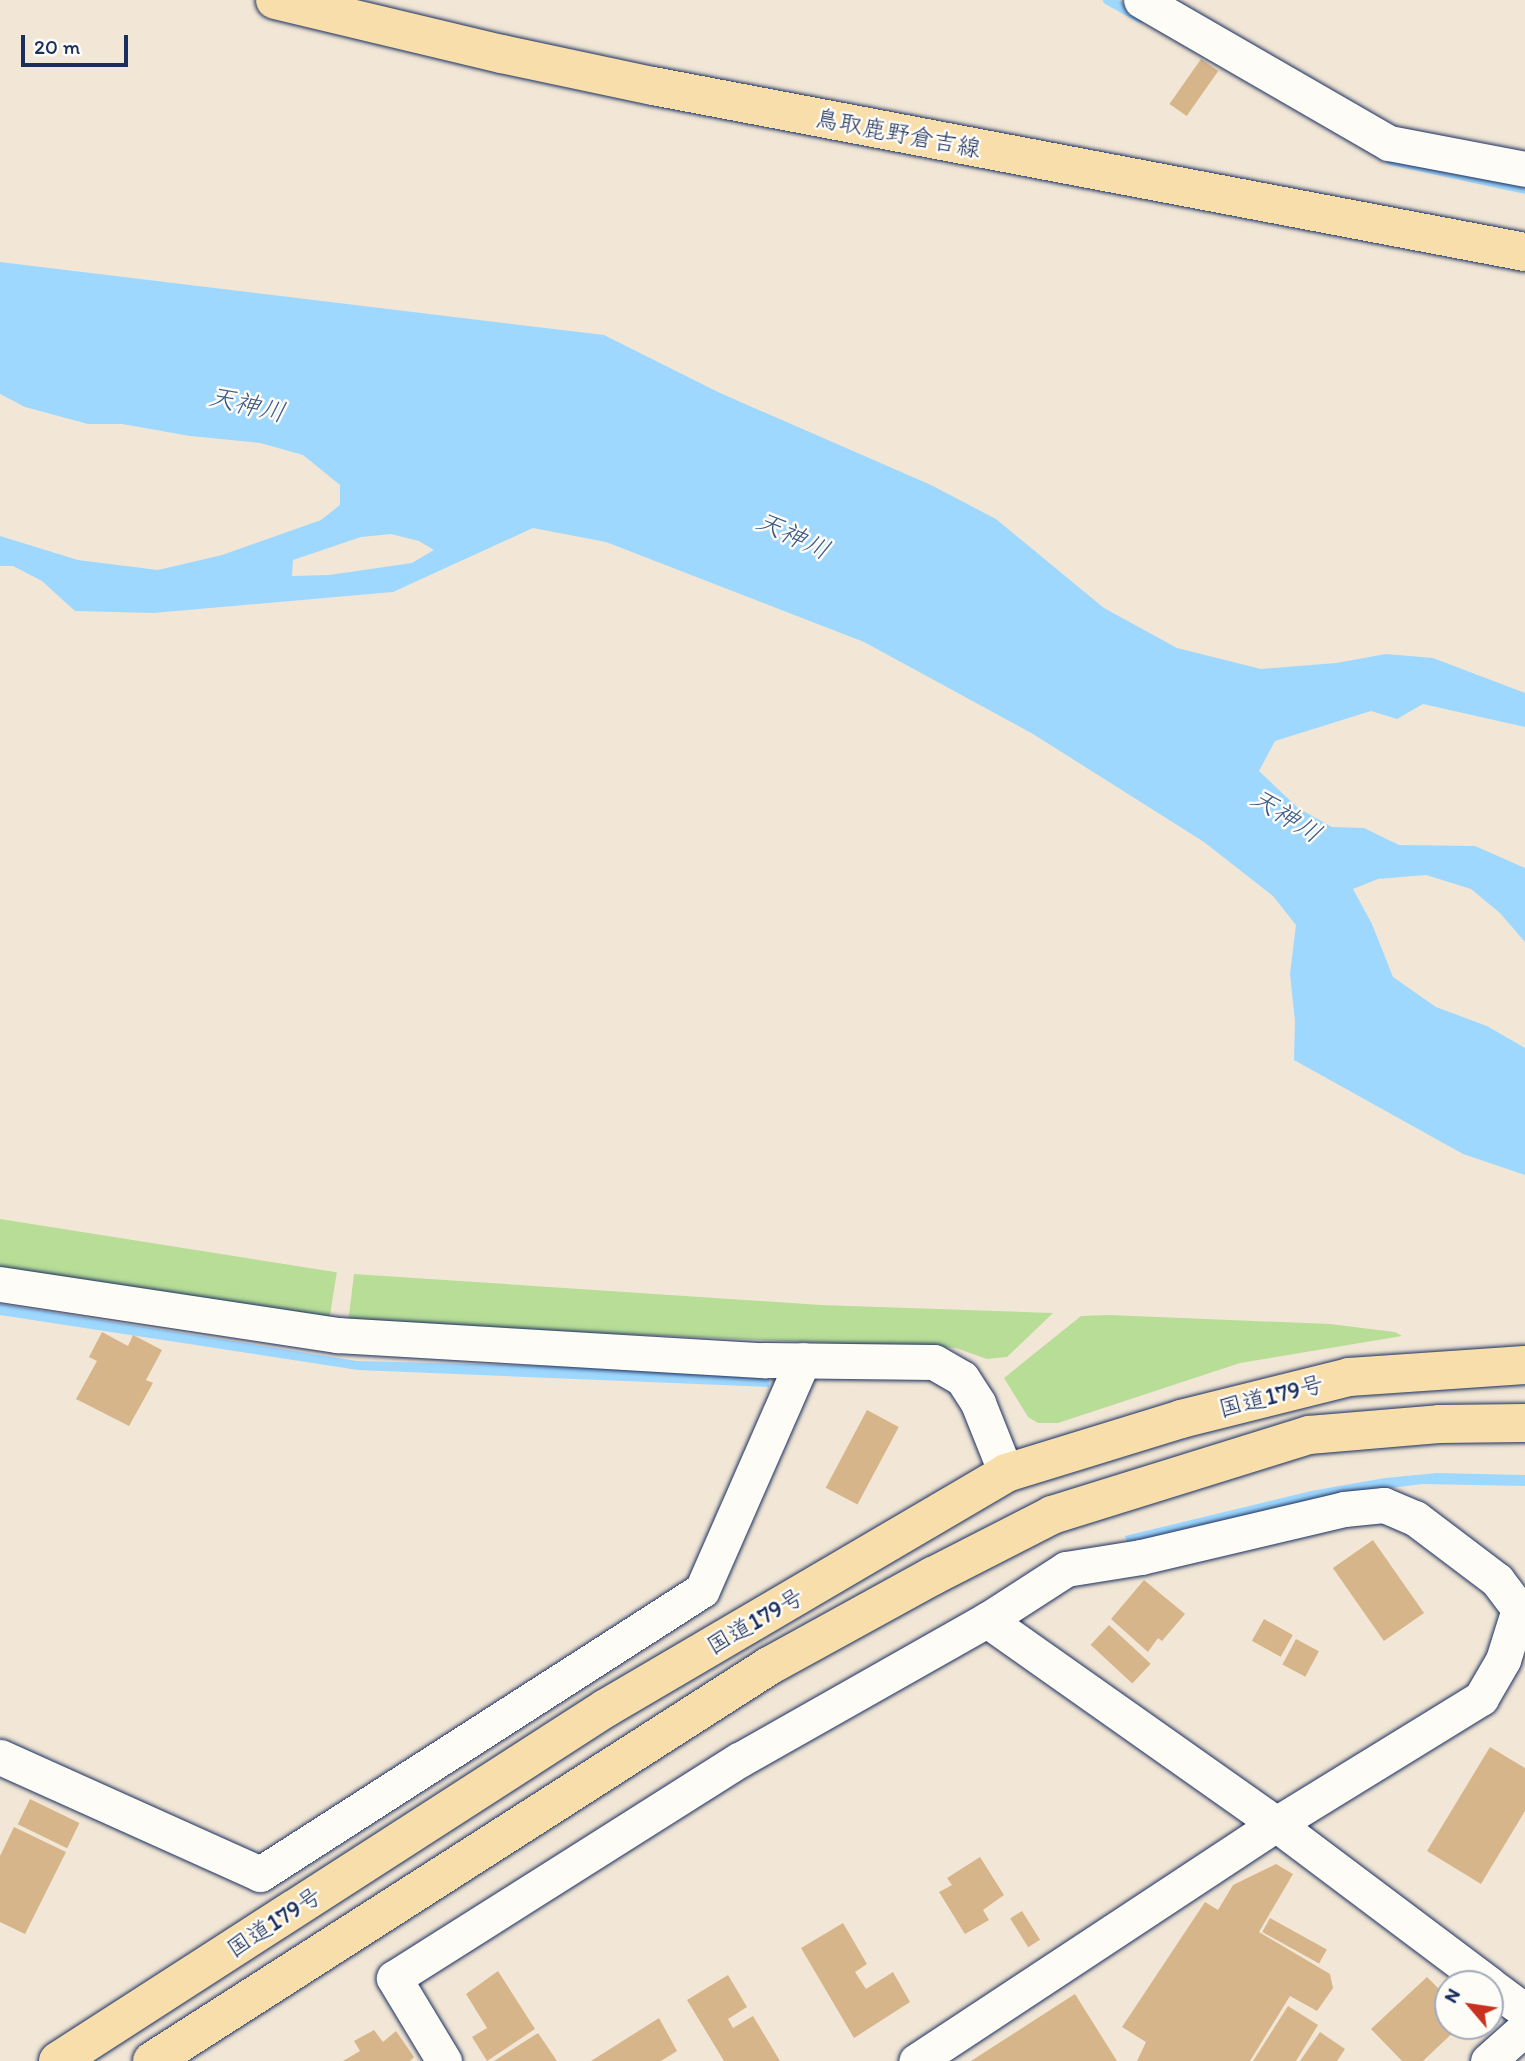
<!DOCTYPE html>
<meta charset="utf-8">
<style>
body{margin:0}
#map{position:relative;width:1525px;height:2061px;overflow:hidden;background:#f2e7d6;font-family:Itim,"Klee One",sans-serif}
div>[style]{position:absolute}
.green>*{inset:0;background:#b8dd97;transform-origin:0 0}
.water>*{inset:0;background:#9fd8ff}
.stream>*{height:10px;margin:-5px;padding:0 5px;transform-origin:5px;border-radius:5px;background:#9fd8ff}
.building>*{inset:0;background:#d7b58a;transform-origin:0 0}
.roads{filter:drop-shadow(0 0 2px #1b2f5e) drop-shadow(0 0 2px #1b2f5e)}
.minor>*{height:35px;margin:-17.5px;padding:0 17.5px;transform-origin:17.5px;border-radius:17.5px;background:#fdfcf7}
.primary>*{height:38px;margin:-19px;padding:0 19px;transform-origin:19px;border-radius:19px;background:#f8deab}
.trunk>*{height:38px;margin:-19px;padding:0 19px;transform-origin:19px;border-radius:19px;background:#f8deab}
span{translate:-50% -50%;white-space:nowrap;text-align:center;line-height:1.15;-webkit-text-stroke:5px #fdfcf7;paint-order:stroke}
.street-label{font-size:24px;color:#1b2f5e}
.water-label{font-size:26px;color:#3c5986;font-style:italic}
.north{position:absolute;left:1434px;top:1970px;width:70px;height:70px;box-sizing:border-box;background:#fdfcf7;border:2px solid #a3aaba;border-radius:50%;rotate:299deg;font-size:19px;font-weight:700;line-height:28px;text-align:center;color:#1b2f5e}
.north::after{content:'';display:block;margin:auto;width:24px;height:32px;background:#c8321e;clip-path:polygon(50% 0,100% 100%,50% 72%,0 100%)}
.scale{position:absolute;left:21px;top:35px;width:107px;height:32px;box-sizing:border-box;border:4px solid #1b2f5e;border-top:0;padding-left:9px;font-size:21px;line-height:24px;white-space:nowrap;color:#1b2f5e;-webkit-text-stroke:5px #fdfcf7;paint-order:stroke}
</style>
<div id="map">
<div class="green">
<div style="left:0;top:1219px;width:341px;height:50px;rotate:9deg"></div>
<div style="clip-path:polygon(354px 1274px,821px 1305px,1053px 1313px,1007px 1357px,987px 1359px,956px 1348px,348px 1323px)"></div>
<div style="clip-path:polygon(1109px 1315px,1330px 1324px,1395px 1332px,1402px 1336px,1240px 1363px,1058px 1423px,1038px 1423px,1028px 1417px,1004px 1378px,1081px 1316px)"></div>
</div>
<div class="water">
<div style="clip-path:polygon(evenodd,0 262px,604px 335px,720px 393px,931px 485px,996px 519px,1104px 608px,1177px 648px,1261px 669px,1336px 663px,1386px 654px,1433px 658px,1525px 693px,1525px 727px,1423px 704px,1397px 719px,1371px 711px,1275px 741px,1259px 771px,1298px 808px,1332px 827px,1364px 828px,1399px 845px,1475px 846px,1525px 868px,1525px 942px,1500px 913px,1471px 889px,1426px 875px,1378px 879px,1353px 889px,1372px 924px,1393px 977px,1436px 1007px,1487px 1026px,1525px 1048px,1525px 1175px,1463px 1154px,1294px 1060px,1295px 1021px,1290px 974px,1296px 925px,1273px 896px,1204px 842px,1033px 734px,864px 642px,606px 542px,533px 528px,393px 592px,153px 613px,75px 611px,42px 581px,13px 566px,0 566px,0 536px,78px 560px,158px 570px,222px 555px,321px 520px,340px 505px,340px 485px,303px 455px,260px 443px,190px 436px,122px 424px,88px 424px,25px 407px,0 394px,0 262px,391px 534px,419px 541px,434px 550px,412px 563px,329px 575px,292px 576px,293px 560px,361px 537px,391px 534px)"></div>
<div style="clip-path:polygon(0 1304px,357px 1361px,769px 1372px,769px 1387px,358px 1370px,0 1315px)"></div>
<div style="clip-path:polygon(1437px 1473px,1525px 1475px,1525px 1486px,1423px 1484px,1375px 1490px,1128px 1545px,1125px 1536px,1311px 1491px,1385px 1478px)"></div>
</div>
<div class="stream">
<div style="left:1108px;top:0;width:37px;rotate:29deg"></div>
<div style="left:1391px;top:160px;width:137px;rotate:12.2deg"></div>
</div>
<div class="building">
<div style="left:1201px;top:59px;width:21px;height:55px;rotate:35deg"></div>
<div style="clip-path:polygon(102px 1332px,128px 1346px,133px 1335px,162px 1350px,146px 1380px,153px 1383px,129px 1426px,76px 1399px,97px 1361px,89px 1357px)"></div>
<div style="left:867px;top:1410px;width:36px;height:88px;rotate:28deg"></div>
<div style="left:1373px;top:1540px;width:89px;height:49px;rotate:55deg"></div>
<div style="clip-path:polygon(1144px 1580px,1185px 1614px,1162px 1641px,1158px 1638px,1148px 1652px,1111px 1619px)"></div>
<div style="left:1264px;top:1619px;width:33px;height:25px;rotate:29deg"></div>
<div style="left:1109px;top:1625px;width:57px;height:27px;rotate:43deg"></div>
<div style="left:1296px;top:1639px;width:26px;height:29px;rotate:28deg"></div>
<div style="clip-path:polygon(1490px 1747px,1525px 1768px,1525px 1811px,1481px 1884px,1427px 1851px)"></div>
<div style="left:30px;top:1799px;width:55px;height:28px;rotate:26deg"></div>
<div style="clip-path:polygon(14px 1827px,66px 1852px,25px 1934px,0 1922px,0 1856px)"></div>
<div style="clip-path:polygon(980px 1857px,1004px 1895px,983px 1910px,989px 1920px,965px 1934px,939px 1892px,952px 1885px,947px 1878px)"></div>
<div style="clip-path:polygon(1276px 1864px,1293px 1874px,1259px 1932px,1330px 1974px,1333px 1988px,1317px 2011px,1290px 1996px,1250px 2061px,1137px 2061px,1146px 2042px,1122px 2027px,1205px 1902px,1218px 1910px,1233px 1885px)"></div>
<div style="left:1022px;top:1911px;width:34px;height:14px;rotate:58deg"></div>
<div style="left:1270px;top:1918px;width:65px;height:16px;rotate:29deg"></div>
<div style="clip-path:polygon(843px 1923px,867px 1964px,855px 1972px,866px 1989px,893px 1972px,910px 2002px,854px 2038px,801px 1948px)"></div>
<div style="clip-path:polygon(498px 1971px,535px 2029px,487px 2061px,472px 2037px,487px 2028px,466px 1994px)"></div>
<div style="clip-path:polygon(728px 1975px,747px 2007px,728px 2019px,733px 2028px,753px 2016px,780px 2061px,724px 2061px,687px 2000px)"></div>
<div style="clip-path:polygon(1427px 1977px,1448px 1998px,1448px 2026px,1460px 2026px,1423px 2061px,1402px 2061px,1371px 2029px)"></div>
<div style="clip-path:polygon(1075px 1994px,1117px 2061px,971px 2061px)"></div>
<div style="clip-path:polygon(1288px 2006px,1318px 2025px,1296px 2061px,1253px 2061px)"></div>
<div style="clip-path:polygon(659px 2018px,677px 2051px,661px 2061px,591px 2061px)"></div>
<div style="clip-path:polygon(374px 2030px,383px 2042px,396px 2031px,414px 2057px,410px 2061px,343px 2061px,360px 2051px,354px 2041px)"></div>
<div style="clip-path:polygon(1320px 2032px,1345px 2049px,1337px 2061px,1300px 2061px)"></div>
<div style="clip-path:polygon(538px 2033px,557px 2061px,494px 2061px)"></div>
</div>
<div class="roads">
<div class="minor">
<div style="left:1141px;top:0;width:286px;rotate:30deg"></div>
<div style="left:1389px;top:143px;width:138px;rotate:10.8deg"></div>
<div style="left:0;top:1284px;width:341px;rotate:8.6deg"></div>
<div style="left:337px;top:1335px;width:428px;rotate:3.4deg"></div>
<div style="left:764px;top:1360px;width:170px;rotate:0.7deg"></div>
<div style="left:934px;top:1362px;width:32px;rotate:30deg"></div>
<div style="left:962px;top:1378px;width:30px;rotate:57deg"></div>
<div style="left:978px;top:1403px;width:75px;rotate:68.2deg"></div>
<div style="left:987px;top:1620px;width:354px;rotate:35.2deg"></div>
<div style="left:1276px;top:1824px;width:266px;rotate:36.9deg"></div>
<div style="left:0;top:1757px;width:285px;rotate:24.2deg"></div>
<div style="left:260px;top:1874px;width:525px;rotate:-32.72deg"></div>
<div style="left:702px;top:1590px;width:251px;rotate:-66.3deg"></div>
<div style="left:1490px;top:1985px;width:44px;rotate:36.6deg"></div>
<div style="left:444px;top:2061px;width:97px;rotate:-121.1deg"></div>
<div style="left:394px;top:1978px;width:410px;rotate:-32.3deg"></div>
<div style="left:741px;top:1759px;width:283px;rotate:-29.5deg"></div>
<div style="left:987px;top:1620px;width:94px;rotate:-32.8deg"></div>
<div style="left:1066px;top:1569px;width:76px;rotate:-9.1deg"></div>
<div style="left:1141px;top:1557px;width:209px;rotate:-13.3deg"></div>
<div style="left:1344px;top:1509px;width:40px;rotate:-5.7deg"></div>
<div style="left:1384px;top:1505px;width:34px;rotate:23deg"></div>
<div style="left:1415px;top:1518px;width:103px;rotate:37.1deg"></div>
<div style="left:1497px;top:1580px;width:36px;rotate:53deg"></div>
<div style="left:1519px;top:1609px;width:53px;rotate:107.4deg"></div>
<div style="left:1503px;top:1660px;width:44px;rotate:120.1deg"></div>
<div style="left:1481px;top:1698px;width:241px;rotate:148.4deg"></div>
<div style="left:1276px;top:1824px;width:431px;rotate:146.6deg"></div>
<div style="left:1488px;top:2061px;width:50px;rotate:-41.7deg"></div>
</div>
<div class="primary">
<div style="left:275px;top:0;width:233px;rotate:13.4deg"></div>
<div style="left:502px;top:54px;width:154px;rotate:12deg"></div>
<div style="left:653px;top:86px;width:888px;rotate:10.78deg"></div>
</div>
<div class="trunk">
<div style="left:58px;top:2061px;width:652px;rotate:-32.79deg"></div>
<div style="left:606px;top:1708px;width:464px;rotate:-30.4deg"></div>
<div style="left:1006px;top:1473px;width:183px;rotate:-17.1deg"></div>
<div style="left:1181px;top:1419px;width:173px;rotate:-14deg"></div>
<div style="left:1349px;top:1377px;width:176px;rotate:-3.9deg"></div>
<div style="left:152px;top:2061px;width:733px;rotate:-32.63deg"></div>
<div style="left:769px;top:1666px;width:187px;rotate:-28.8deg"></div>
<div style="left:933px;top:1576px;width:134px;rotate:-27.1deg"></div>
<div style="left:1052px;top:1515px;width:269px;rotate:-17.3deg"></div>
<div style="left:1309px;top:1435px;width:130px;rotate:-4.8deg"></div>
<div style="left:1439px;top:1424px;width:86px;rotate:-0.7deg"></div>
</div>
</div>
<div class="street-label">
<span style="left:898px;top:133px;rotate:11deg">鳥取鹿野倉吉線</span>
<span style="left:1271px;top:1396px;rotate:-14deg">国道179号</span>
<span style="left:755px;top:1621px;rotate:-30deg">国道179号</span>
<span style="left:274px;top:1922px;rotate:-33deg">国道179号</span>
</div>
<div class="water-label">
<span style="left:247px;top:405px;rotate:13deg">天神川</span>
<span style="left:793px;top:536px;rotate:25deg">天神川</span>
<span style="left:1286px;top:816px;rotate:32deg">天神川</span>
</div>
<div class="north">N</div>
<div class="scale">20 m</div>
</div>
